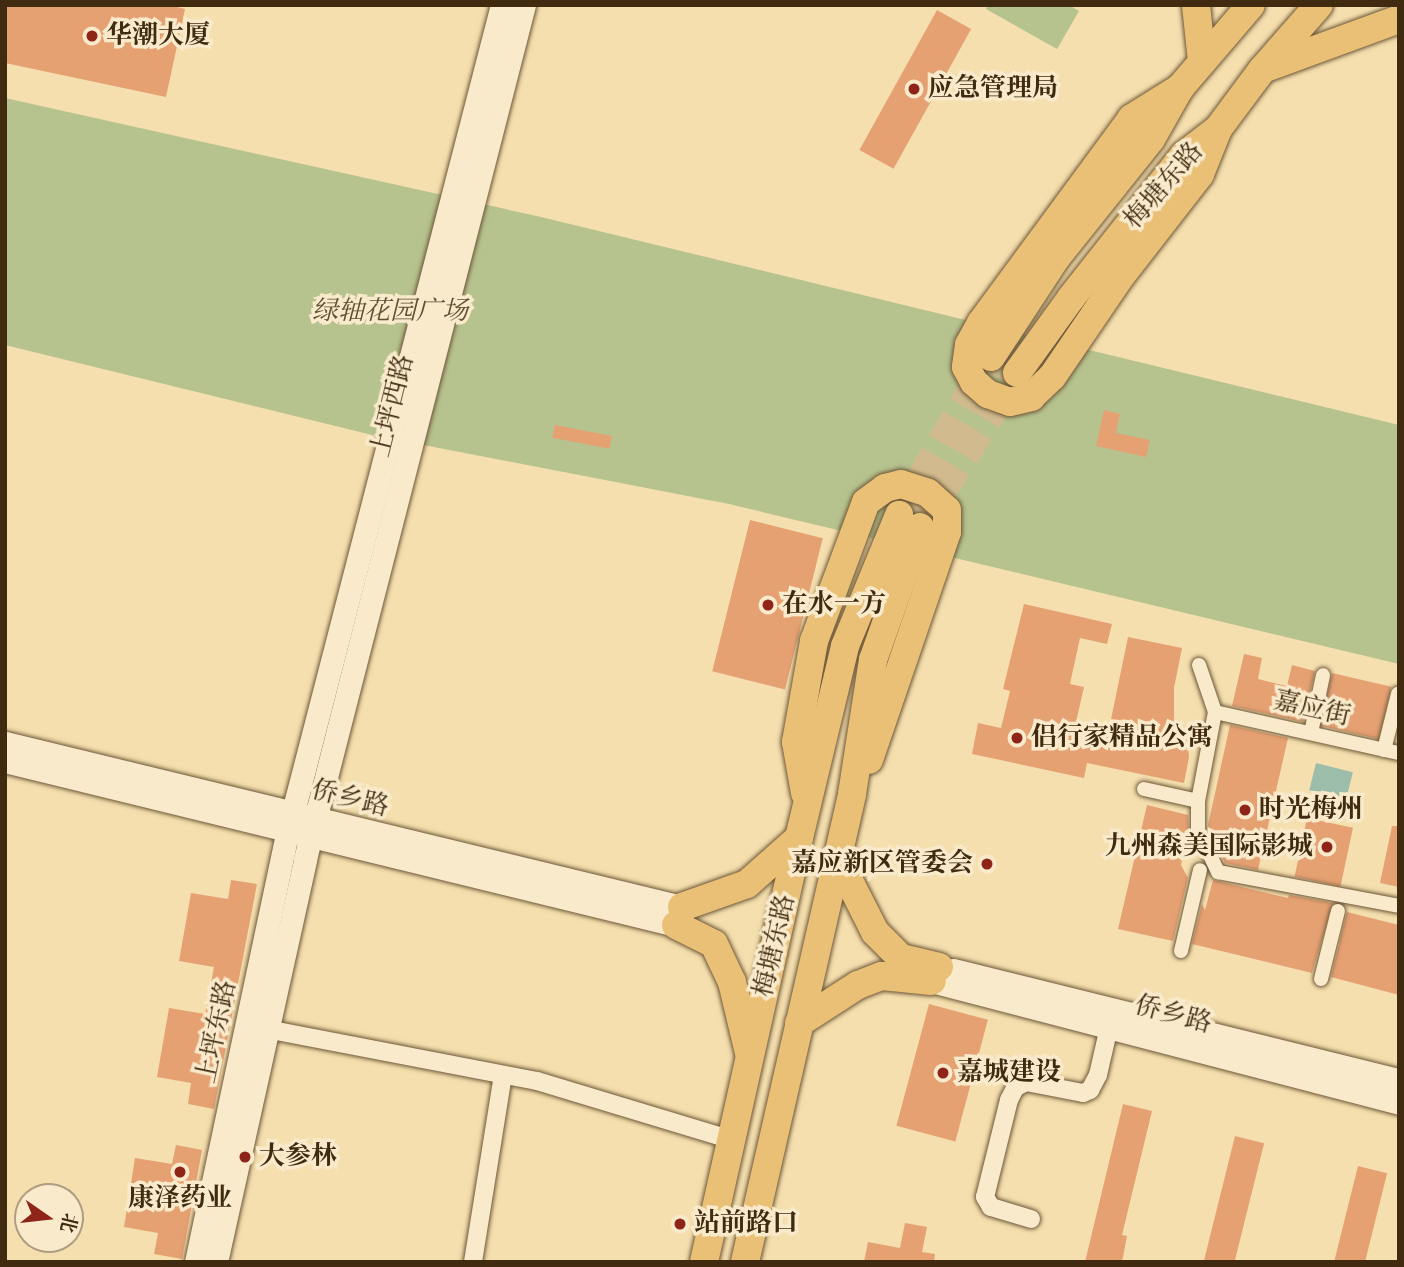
<!DOCTYPE html>
<meta charset="utf-8">
<style>
body{margin:0}
#map{position:relative;width:1404px;height:1267px;overflow:hidden;background:#f5dfae;font-family:"IM FELL DW Pica","Noto Serif SC",serif}
div>[style]{position:absolute}
.green>*{inset:0;background:#b6c38f}
.water>*{inset:0;background:#9cbdaa;transform-origin:0 0}
.building>*{inset:0;background:#e6a173;transform-origin:0 0}
.primary-tunnel>*{height:28px;margin-top:-14px;transform-origin:0;background:repeating-linear-gradient(90deg,#d1bb8e 0 28px,transparent 0 42px)}
.roads{filter:drop-shadow(0 0 2px #6d5738) drop-shadow(0 0 2px #6d5738)}
.pedestrian>*{height:14px;margin:-7px;padding:0 7px;transform-origin:7px;border-radius:7px;background:#f8eaca}
.minor>*{height:18px;margin:-9px;padding:0 9px;transform-origin:9px;border-radius:9px;background:#f8eaca}
.tertiary>*{height:23px;margin:-11.5px;padding:0 11.5px;transform-origin:11.5px;border-radius:11.5px;background:#f8eaca}
.primary>*{height:28px;margin:-14px;padding:0 14px;transform-origin:14px;border-radius:14px;background:#eac077}
.dots>*{width:19px;height:19px;translate:-50% -50%;box-sizing:border-box;border:4px solid #f8eaca;border-radius:50%}
span{translate:-50% -50%;white-space:nowrap;text-align:center;line-height:1.15;-webkit-text-stroke:7px #f8eaca;paint-order:stroke}
.poi-label{font-size:26px;color:#402a10;font-weight:700}
.left{translate:0 -50%;text-align:left}
.right{translate:-100% -50%;text-align:right}
.street-label{font-size:26px;color:#402a10}
.park-label{font-size:26px;color:#5e5030;font-style:italic}
.frame{position:absolute;inset:0;border:7px solid #402a10;pointer-events:none}
.north{position:absolute;left:14px;top:1183px;width:70px;height:70px;box-sizing:border-box;background:#f8eaca;border:2px solid #ae9d80;border-radius:50%;rotate:104deg;font-size:19px;font-weight:700;line-height:28px;text-align:center;color:#402a10}
.north::after{content:'';display:block;margin:auto;width:24px;height:32px;background:#8f2418;clip-path:polygon(50% 0,100% 100%,50% 72%,0 100%)}
</style>
<div id="map">
<div class="green">
<div style="clip-path:polygon(988px 5px,1069px 5px,1079px 11px,1057px 49px,986px 9px)"></div>
<div style="clip-path:polygon(5px 98px,541px 217px,1399px 425px,1399px 664px,729px 504px,372px 435px,5px 345px)"></div>
</div>
<div class="water">
<div style="left:1316px;top:763px;width:38px;height:28px;rotate:14deg"></div>
</div>
<div class="building">
<div style="clip-path:polygon(5px 5px,169px 5px,185px 9px,166px 97px,5px 63px)"></div>
<div style="left:937px;top:10px;width:39px;height:160px;rotate:29deg"></div>
<div style="clip-path:polygon(1104px 410px,1120px 414px,1116px 433px,1150px 440px,1146px 457px,1096px 446px)"></div>
<div style="left:555px;top:425px;width:58px;height:13px;rotate:11deg"></div>
<div style="left:750px;top:520px;width:75px;height:156px;rotate:14deg"></div>
<div style="clip-path:polygon(1024px 604px,1112px 624px,1107px 644px,1080px 638px,1070px 684px,1084px 687px,1076px 722px,1109px 729px,1128px 637px,1182px 648px,1174px 688px,1174px 731px,1186px 729px,1189px 757px,1184px 783px,1087px 763px,1084px 778px,972px 754px,978px 723px,1001px 728px,1010px 691px,1003px 689px)"></div>
<div style="clip-path:polygon(1244px 654px,1262px 658px,1258px 679px,1287px 686px,1292px 665px,1315px 671px,1303px 722px,1232px 706px)"></div>
<div style="left:1332px;top:673px;width:61px;height:54px;rotate:13deg"></div>
<div style="clip-path:polygon(1230px 725px,1288px 738px,1258px 870px,1225px 863px,1208px 825px)"></div>
<div style="clip-path:polygon(1147px 805px,1188px 815px,1189px 833px,1181px 865px,1188px 878px,1173px 941px,1118px 929px)"></div>
<div style="left:1307px;top:818px;width:47px;height:60px;rotate:12deg"></div>
<div style="clip-path:polygon(1392px 826px,1399px 826px,1399px 887px,1380px 883px)"></div>
<div style="clip-path:polygon(231px 880px,257px 884px,214px 1109px,188px 1104px,191px 1083px,157px 1077px,169px 1008px,205px 1014px,214px 967px,179px 961px,191px 893px,228px 899px)"></div>
<div style="clip-path:polygon(1213px 880px,1288px 898px,1289px 895px,1333px 903px,1312px 973px,1192px 944px,1202px 904px,1205px 910px)"></div>
<div style="clip-path:polygon(1347px 912px,1399px 925px,1399px 995px,1331px 977px)"></div>
<div style="left:929px;top:1004px;width:61px;height:126px;rotate:15deg"></div>
<div style="clip-path:polygon(1123px 1104px,1152px 1111px,1122px 1235px,1127px 1236px,1122px 1262px,1085px 1262px)"></div>
<div style="left:1235px;top:1136px;width:30px;height:130px;rotate:14deg"></div>
<div style="clip-path:polygon(176px 1145px,202px 1150px,182px 1259px,154px 1254px,158px 1233px,124px 1227px,135px 1158px,172px 1164px)"></div>
<div style="left:1358px;top:1166px;width:30px;height:99px;rotate:14deg"></div>
<div style="clip-path:polygon(905px 1223px,927px 1227px,922px 1252px,935px 1254px,934px 1262px,864px 1262px,868px 1242px,900px 1248px)"></div>
</div>
<div class="primary-tunnel">
<div style="left:899px;top:515px;width:177px;rotate:-59.8deg"></div>
<div style="left:920px;top:527px;width:182px;rotate:-57.8deg"></div>
</div>
<div class="roads">
<div class="pedestrian">
<div style="left:1199px;top:665px;width:50px;rotate:71.2deg"></div>
<div style="left:1215px;top:712px;width:91px;rotate:100.8deg"></div>
<div style="left:1198px;top:801px;width:29px;rotate:90deg"></div>
<div style="left:1198px;top:830px;width:47px;rotate:64.5deg"></div>
<div style="left:1218px;top:872px;width:184px;rotate:10.6deg"></div>
<div style="left:1215px;top:712px;width:189px;rotate:12.6deg"></div>
<div style="left:1311px;top:733px;width:59px;rotate:-78.3deg"></div>
<div style="left:1384px;top:750px;width:58px;rotate:-76deg"></div>
<div style="left:1144px;top:789px;width:55px;rotate:12.5deg"></div>
<div style="left:1181px;top:951px;width:83px;rotate:-76.8deg"></div>
<div style="left:1321px;top:979px;width:70px;rotate:-76deg"></div>
</div>
<div class="minor">
<div style="left:272px;top:1030px;width:270px;rotate:10.9deg"></div>
<div style="left:537px;top:1081px;width:204px;rotate:16.8deg"></div>
<div style="left:1031px;top:1219px;width:42px;rotate:-163.3deg"></div>
<div style="left:991px;top:1207px;width:12px;rotate:-121deg"></div>
<div style="left:985px;top:1197px;width:100px;rotate:-76.1deg"></div>
<div style="left:1009px;top:1100px;width:13px;rotate:-63deg"></div>
<div style="left:1015px;top:1088px;width:13px;rotate:-29deg"></div>
<div style="left:1026px;top:1082px;width:58px;rotate:10.9deg"></div>
<div style="left:1083px;top:1093px;width:8px;rotate:-23deg"></div>
<div style="left:1090px;top:1090px;width:17px;rotate:-62deg"></div>
<div style="left:1098px;top:1075px;width:49px;rotate:-77.1deg"></div>
<div style="left:473px;top:1262px;width:189px;rotate:-80.9deg"></div>
</div>
<div class="tertiary">
<div style="left:5px;top:743px;width:697px;rotate:13.62deg"></div>
<div style="left:5px;top:761px;width:691px;rotate:13.73deg"></div>
<div style="left:953px;top:970px;width:459px;rotate:13.9deg"></div>
<div style="left:932px;top:981px;width:483px;rotate:14.6deg"></div>
<div style="left:196px;top:1262px;width:441px;rotate:-78deg"></div>
<div style="left:288px;top:831px;width:853px;rotate:-75.48deg"></div>
<div style="left:216px;top:1262px;width:413px;rotate:-77.5deg"></div>
<div style="left:305px;top:859px;width:882px;rotate:-75.62deg"></div>
</div>
<div class="primary">
<div style="left:1196px;top:5px;width:56px;rotate:83.9deg"></div>
<div style="left:1268px;top:67px;width:140px;rotate:-20.1deg"></div>
<div style="left:1180px;top:88px;width:57px;rotate:148deg"></div>
<div style="left:1132px;top:118px;width:255px;rotate:126.4deg"></div>
<div style="left:981px;top:323px;width:25px;rotate:119deg"></div>
<div style="left:969px;top:345px;width:22px;rotate:98deg"></div>
<div style="left:966px;top:367px;width:17px;rotate:62deg"></div>
<div style="left:974px;top:382px;width:18px;rotate:41deg"></div>
<div style="left:988px;top:394px;width:23px;rotate:20deg"></div>
<div style="left:1010px;top:402px;width:22px;rotate:-13deg"></div>
<div style="left:1031px;top:397px;width:29px;rotate:-44deg"></div>
<div style="left:1052px;top:377px;width:122px;rotate:-55.7deg"></div>
<div style="left:1121px;top:276px;width:129px;rotate:-52.2deg"></div>
<div style="left:1200px;top:174px;width:48px;rotate:-68.2deg"></div>
<div style="left:991px;top:357px;width:118px;rotate:-56.7deg"></div>
<div style="left:1056px;top:258px;width:152px;rotate:-51.4deg"></div>
<div style="left:1151px;top:139px;width:59px;rotate:-60.4deg"></div>
<div style="left:1180px;top:88px;width:109px;rotate:-49.5deg"></div>
<div style="left:1017px;top:373px;width:92px;rotate:-54.2deg"></div>
<div style="left:1071px;top:298px;width:182px;rotate:-51.7deg"></div>
<div style="left:1184px;top:155px;width:43px;rotate:-37.4deg"></div>
<div style="left:1218px;top:129px;width:74px;rotate:-53.3deg"></div>
<div style="left:1262px;top:70px;width:86px;rotate:-48.8deg"></div>
<div style="left:805px;top:793px;width:52px;rotate:-100deg"></div>
<div style="left:796px;top:742px;width:103px;rotate:-79.9deg"></div>
<div style="left:814px;top:641px;width:148px;rotate:-69.5deg"></div>
<div style="left:866px;top:502px;width:24px;rotate:-36deg"></div>
<div style="left:885px;top:488px;width:16px;rotate:-14deg"></div>
<div style="left:901px;top:484px;width:28px;rotate:18deg"></div>
<div style="left:928px;top:493px;width:25px;rotate:42deg"></div>
<div style="left:947px;top:510px;width:22px;rotate:90deg"></div>
<div style="left:947px;top:532px;width:241px;rotate:108.9deg"></div>
<div style="left:837px;top:857px;width:84px;rotate:63.1deg"></div>
<div style="left:875px;top:932px;width:37px;rotate:45deg"></div>
<div style="left:901px;top:958px;width:39px;rotate:13deg"></div>
<div style="left:682px;top:907px;width:69px;rotate:-19.5deg"></div>
<div style="left:747px;top:884px;width:69px;rotate:-41.5deg"></div>
<div style="left:676px;top:925px;width:42px;rotate:26.6deg"></div>
<div style="left:714px;top:944px;width:42px;rotate:64.7deg"></div>
<div style="left:732px;top:982px;width:73px;rotate:76.5deg"></div>
<div style="left:799px;top:1023px;width:70px;rotate:-32.8deg"></div>
<div style="left:858px;top:985px;width:26px;rotate:-21deg"></div>
<div style="left:882px;top:976px;width:50px;rotate:5.7deg"></div>
<div style="left:704px;top:1262px;width:435px;rotate:-77.4deg"></div>
<div style="left:799px;top:838px;width:197px;rotate:-76.5deg"></div>
<div style="left:845px;top:646px;width:142px;rotate:-67.6deg"></div>
<div style="left:745px;top:1262px;width:480px;rotate:-77.1deg"></div>
<div style="left:852px;top:794px;width:136px;rotate:-81.1deg"></div>
<div style="left:873px;top:660px;width:141px;rotate:-70.5deg"></div>
</div>
</div>
<div class="dots">
<div style="left:92px;top:36px;background:#8f2418"></div>
<div style="left:914px;top:89px;background:#8f2418"></div>
<div style="left:768px;top:605px;background:#8f2418"></div>
<div style="left:1017px;top:738px;background:#8f2418"></div>
<div style="left:1245px;top:810px;background:#8f2418"></div>
<div style="left:1327px;top:847px;background:#8f2418"></div>
<div style="left:987px;top:864px;background:#8f2418"></div>
<div style="left:943px;top:1073px;background:#8f2418"></div>
<div style="left:245px;top:1157px;background:#8f2418"></div>
<div style="left:180px;top:1172px;background:#8f2418"></div>
<div style="left:680px;top:1224px;background:#8f2418"></div>
</div>
<div class="poi-label">
<span class="left" style="left:106px;top:36px">华潮大厦</span>
<span class="left" style="left:928px;top:89px">应急管理局</span>
<span class="left" style="left:782px;top:605px">在水一方</span>
<span class="left" style="left:1031px;top:738px">侣行家精品公寓</span>
<span class="left" style="left:1259px;top:810px">时光梅州</span>
<span class="right" style="left:1313px;top:847px">九州森美国际影城</span>
<span class="right" style="left:973px;top:864px">嘉应新区管委会</span>
<span class="left" style="left:957px;top:1073px">嘉城建设</span>
<span class="left" style="left:259px;top:1157px">大参林</span>
<span style="left:180px;top:1199px">康泽药业</span>
<span class="left" style="left:694px;top:1224px">站前路口</span>
</div>
<div class="street-label">
<span style="left:1164px;top:186px;rotate:-49deg">梅塘东路</span>
<span style="left:393px;top:406px;rotate:-76deg">上坪西路</span>
<span style="left:1312px;top:709px;rotate:13deg">嘉应街</span>
<span style="left:350px;top:799px;rotate:14deg">侨乡路</span>
<span style="left:775px;top:946px;rotate:-77deg">梅塘东路</span>
<span style="left:1173px;top:1015px;rotate:15deg">侨乡路</span>
<span style="left:217px;top:1032px;rotate:-78deg">上坪东路</span>
</div>
<div class="park-label">
<span style="left:390px;top:312px">绿轴花园广场</span>
</div>
<div class="frame"></div>
<div class="north">北</div>
</div>
